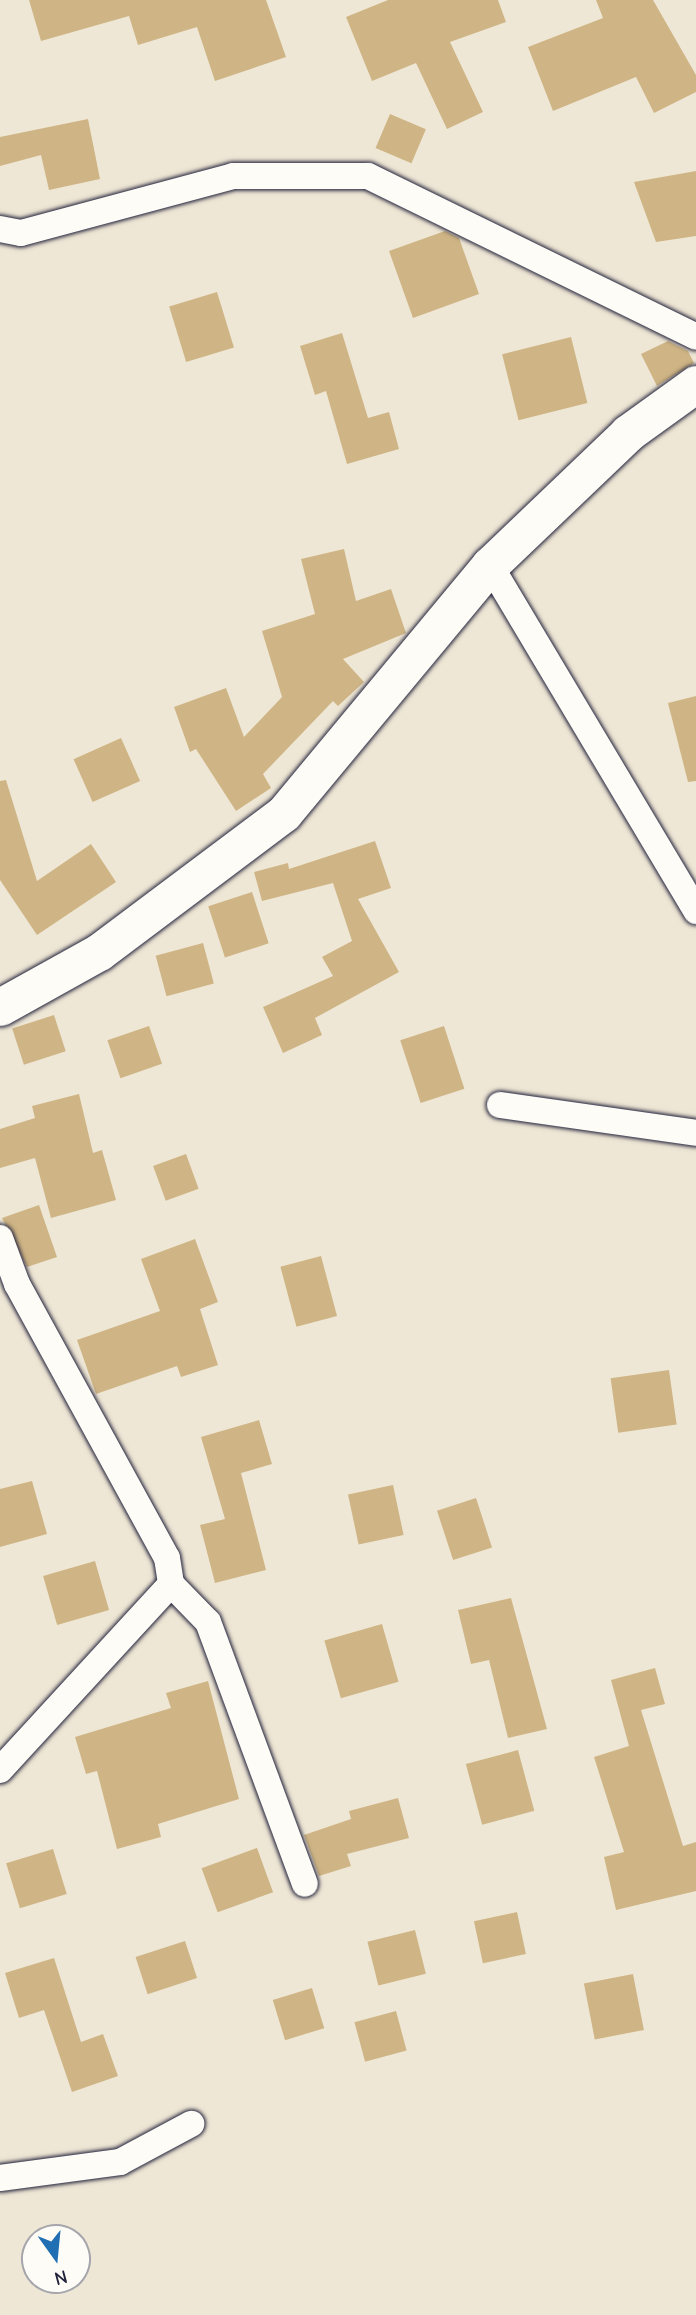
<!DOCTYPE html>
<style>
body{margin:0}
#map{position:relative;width:696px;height:2315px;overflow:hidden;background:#efe7d5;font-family:"Comic Neue",sans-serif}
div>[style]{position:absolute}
.building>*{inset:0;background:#cfb585;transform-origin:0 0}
.roads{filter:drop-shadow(0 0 2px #22223b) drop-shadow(0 0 2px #22223b)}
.street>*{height:26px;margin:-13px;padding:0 13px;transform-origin:13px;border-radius:13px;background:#fdfcf7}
.secondary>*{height:37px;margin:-18.5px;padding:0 18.5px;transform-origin:18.5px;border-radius:18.5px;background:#fdfcf7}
span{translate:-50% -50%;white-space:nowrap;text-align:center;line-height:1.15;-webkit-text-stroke:5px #fdfcf7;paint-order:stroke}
.north{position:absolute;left:21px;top:2224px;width:70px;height:70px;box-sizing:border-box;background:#fdfcf7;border:2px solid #a5a5ac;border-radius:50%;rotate:165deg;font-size:19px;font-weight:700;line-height:28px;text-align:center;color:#22223b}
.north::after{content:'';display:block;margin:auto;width:24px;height:32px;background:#1f6fb2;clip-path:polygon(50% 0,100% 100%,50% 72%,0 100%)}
</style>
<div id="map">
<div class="building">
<div style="clip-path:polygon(29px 0,266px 0,286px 57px,215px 81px,197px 27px,138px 45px,129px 16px,41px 41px)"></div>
<div style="clip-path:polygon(388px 0,498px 0,506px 22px,450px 42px,483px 112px,447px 129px,416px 63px,372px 81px,346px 17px)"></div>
<div style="clip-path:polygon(596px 0,653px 0,696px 75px,696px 92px,654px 113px,636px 77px,553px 111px,528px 47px,603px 18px)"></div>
<div style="left:390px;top:114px;width:39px;height:37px;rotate:23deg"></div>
<div style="clip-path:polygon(88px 119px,100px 179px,49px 190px,41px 155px,0 166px,0 137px)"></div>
<div style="clip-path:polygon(696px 171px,696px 236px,656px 242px,634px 182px)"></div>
<div style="clip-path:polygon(445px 231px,459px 238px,479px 294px,413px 318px,389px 251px)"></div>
<div style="left:217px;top:292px;width:58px;height:50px;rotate:73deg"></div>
<div style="clip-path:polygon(342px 333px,368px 418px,389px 412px,399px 449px,347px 464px,326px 391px,315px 395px,300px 346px)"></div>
<div style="left:571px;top:337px;width:68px;height:71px;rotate:76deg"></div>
<div style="clip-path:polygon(668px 341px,688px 351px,694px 363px,657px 386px,641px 354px)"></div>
<div style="clip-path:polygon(344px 549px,356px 601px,391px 589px,406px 633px,343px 659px,364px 682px,338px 706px,333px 701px,263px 774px,271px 788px,236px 811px,196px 749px,190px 752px,174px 707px,226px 688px,244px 737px,282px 697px,262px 631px,315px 614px,301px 559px)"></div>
<div style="clip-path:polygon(696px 696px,696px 781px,688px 782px,668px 703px)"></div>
<div style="left:121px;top:738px;width:47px;height:52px;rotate:66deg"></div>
<div style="clip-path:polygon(6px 780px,37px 881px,91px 844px,116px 882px,37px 935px,0 880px,0 781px)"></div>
<div style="clip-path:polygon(375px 841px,391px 888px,358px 899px,399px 972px,315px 1018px,322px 1035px,283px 1053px,263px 1007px,333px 976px,322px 957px,352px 941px,333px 883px,262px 901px,254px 872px,288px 863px,289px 869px)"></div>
<div style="left:252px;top:892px;width:54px;height:46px;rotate:72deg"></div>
<div style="left:203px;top:943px;width:42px;height:49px;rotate:75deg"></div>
<div style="left:54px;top:1015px;width:38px;height:44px;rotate:72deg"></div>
<div style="left:149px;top:1026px;width:40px;height:44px;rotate:71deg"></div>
<div style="left:444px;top:1026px;width:66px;height:46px;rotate:72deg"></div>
<div style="clip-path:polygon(79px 1094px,93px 1153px,102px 1150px,116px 1200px,51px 1218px,35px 1158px,0 1168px,0 1129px,35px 1118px,32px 1106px)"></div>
<div style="left:186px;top:1154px;width:37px;height:35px;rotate:70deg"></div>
<div style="clip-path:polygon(39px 1205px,57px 1257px,27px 1267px,2px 1218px)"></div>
<div style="clip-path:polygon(195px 1239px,218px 1302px,200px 1309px,218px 1365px,181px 1377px,177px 1366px,96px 1394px,77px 1340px,160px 1311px,141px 1259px)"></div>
<div style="left:321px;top:1256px;width:62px;height:42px;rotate:75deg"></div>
<div style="left:669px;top:1370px;width:55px;height:59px;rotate:82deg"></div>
<div style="clip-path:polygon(259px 1420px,272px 1464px,241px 1473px,266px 1570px,215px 1583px,200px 1525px,225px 1519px,201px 1437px)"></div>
<div style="clip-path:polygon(32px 1481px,47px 1534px,0 1547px,0 1489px)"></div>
<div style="left:393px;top:1485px;width:51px;height:46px;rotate:78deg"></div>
<div style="left:476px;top:1498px;width:52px;height:41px;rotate:72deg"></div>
<div style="left:95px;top:1561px;width:51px;height:54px;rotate:74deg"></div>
<div style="clip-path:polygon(511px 1598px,547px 1729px,508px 1738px,489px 1660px,471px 1664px,458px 1610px)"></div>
<div style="left:382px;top:1624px;width:60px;height:60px;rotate:74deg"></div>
<div style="clip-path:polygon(655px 1668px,665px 1704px,641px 1710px,683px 1846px,696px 1842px,696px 1891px,616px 1910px,604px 1857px,624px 1852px,594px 1757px,629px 1746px,611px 1680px)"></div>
<div style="clip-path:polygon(208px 1681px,239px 1799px,158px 1824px,161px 1837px,117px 1849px,97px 1771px,86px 1774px,75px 1737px,171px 1708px,166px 1693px)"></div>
<div style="left:518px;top:1750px;width:63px;height:54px;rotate:75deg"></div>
<div style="clip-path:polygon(398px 1798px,409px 1838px,347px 1854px,351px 1866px,319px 1876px,304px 1835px,351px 1819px,349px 1811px)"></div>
<div style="left:257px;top:1848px;width:47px;height:59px;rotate:70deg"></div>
<div style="left:53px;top:1849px;width:47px;height:49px;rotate:73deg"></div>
<div style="left:517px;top:1912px;width:43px;height:44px;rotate:78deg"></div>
<div style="left:415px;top:1930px;width:45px;height:49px;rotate:76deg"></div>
<div style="left:185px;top:1941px;width:39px;height:52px;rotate:72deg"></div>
<div style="clip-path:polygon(54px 1958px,81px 2042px,103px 2034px,118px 2076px,72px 2092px,44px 2010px,19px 2018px,5px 1973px)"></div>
<div style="left:633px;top:1974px;width:57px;height:50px;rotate:79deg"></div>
<div style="left:312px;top:1988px;width:42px;height:41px;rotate:73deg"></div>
<div style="left:396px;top:2011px;width:41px;height:43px;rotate:75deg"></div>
</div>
<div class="roads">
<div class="street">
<div style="left:0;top:229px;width:21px;rotate:11deg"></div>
<div style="left:21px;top:233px;width:220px;rotate:-15deg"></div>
<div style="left:233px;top:176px;width:135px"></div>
<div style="left:368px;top:176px;width:365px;rotate:26.1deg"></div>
<div style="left:490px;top:565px;width:403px;rotate:59.2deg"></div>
<div style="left:500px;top:1105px;width:198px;rotate:8.1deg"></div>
<div style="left:0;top:1238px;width:49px;rotate:69.7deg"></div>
<div style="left:17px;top:1284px;width:312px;rotate:61.3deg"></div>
<div style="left:167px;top:1558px;width:26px;rotate:81deg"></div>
<div style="left:171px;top:1584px;width:53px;rotate:45.8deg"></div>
<div style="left:208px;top:1622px;width:279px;rotate:69.7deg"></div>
<div style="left:0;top:1770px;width:253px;rotate:-47.4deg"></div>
<div style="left:0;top:2178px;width:121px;rotate:-7.6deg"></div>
<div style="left:120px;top:2162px;width:81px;rotate:-28.2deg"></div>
</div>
<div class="secondary">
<div style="left:0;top:1007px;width:113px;rotate:-29.1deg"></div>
<div style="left:99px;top:952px;width:231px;rotate:-36.9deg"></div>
<div style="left:284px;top:813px;width:322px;rotate:-50.3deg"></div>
<div style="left:490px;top:565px;width:191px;rotate:-43.7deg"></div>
<div style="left:628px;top:433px;width:84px;rotate:-35.8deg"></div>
</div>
</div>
<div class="north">N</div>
</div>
